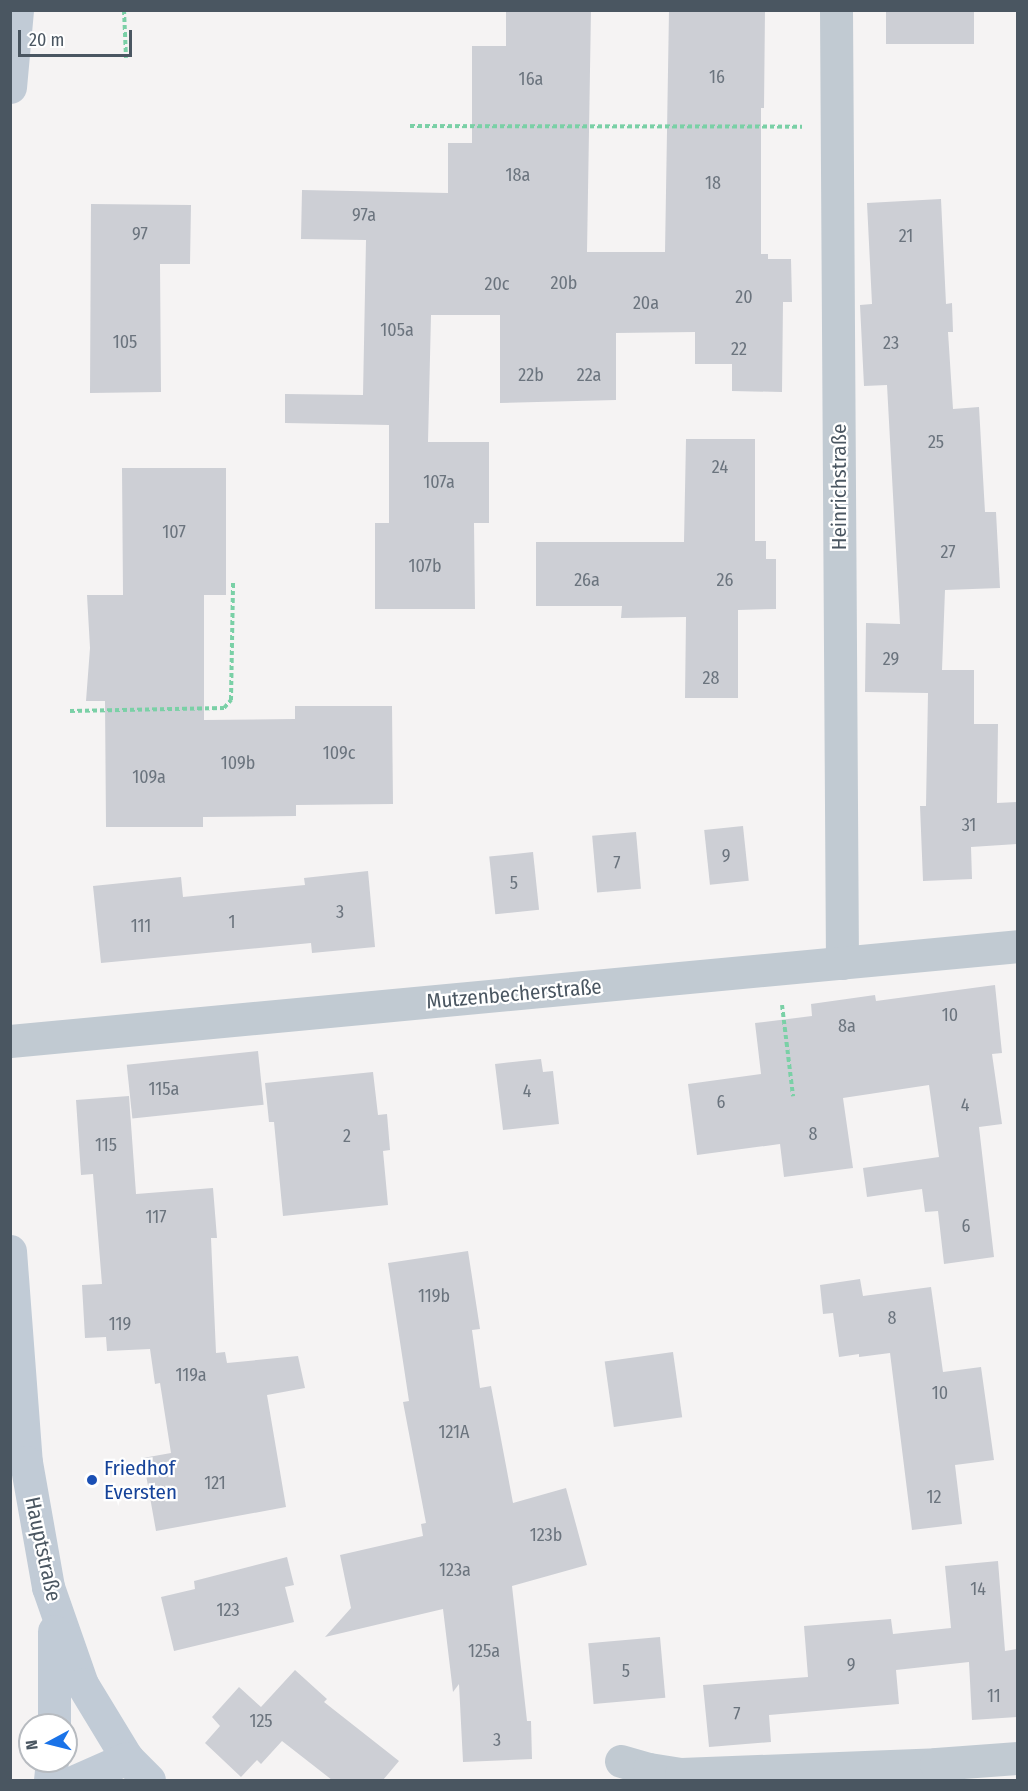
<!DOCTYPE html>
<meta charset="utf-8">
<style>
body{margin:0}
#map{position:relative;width:1028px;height:1791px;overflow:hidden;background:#f5f3f3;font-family:"Fira Sans Condensed",sans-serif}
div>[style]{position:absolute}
.building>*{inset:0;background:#cdcfd5;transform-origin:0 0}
.path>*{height:4px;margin-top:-2px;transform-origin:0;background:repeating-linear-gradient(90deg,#7ad0a6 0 4.5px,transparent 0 7.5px)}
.street>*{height:33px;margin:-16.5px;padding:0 16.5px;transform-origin:16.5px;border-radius:16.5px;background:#c1cad2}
.secondary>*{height:33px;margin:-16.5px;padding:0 16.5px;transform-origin:16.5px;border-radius:16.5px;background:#c1cbd6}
.dots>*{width:16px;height:16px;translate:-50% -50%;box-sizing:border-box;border:3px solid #fff;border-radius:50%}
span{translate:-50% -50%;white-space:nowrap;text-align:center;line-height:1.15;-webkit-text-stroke:4.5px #fff;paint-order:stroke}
.number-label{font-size:18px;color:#6b747e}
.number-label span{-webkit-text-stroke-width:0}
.street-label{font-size:21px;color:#4a5661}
.transit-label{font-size:21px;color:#164399}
.left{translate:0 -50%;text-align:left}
.frame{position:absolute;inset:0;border:12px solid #4a5661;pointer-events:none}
.north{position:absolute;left:18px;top:1713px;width:60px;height:60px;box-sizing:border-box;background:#fff;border:2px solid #b7bbc0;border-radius:50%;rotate:263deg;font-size:16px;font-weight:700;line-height:24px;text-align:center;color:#4a5661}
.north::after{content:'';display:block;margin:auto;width:21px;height:27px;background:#1a73e8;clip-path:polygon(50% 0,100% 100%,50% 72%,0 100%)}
.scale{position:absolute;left:18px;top:30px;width:114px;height:27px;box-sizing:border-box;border:3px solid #4a5661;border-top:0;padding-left:8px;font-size:18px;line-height:21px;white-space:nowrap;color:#4a5661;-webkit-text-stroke:4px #fff;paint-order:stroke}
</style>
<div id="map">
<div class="building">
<div style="clip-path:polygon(506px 10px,591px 10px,587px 252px,665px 252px,669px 10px,765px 10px,764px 108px,761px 108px,761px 254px,768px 254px,768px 259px,791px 259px,792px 302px,783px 302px,782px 392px,732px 391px,732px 364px,695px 364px,695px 332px,616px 333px,616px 400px,500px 403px,500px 315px,431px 315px,428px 442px,489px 442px,489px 523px,474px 523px,475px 609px,375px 609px,375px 523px,389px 523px,389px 425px,285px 423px,285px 394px,363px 395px,366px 240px,301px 239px,302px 190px,448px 193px,448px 143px,472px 143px,472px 46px,506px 46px)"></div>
<div style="left:886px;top:10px;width:88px;height:34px"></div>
<div style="clip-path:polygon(941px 199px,946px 304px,952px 303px,953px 332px,948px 332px,953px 409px,979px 407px,985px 512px,996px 512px,1000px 588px,945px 590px,942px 670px,974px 670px,974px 724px,998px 724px,997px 803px,1017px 802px,1017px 844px,971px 847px,972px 879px,923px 881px,920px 806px,926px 806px,928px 693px,865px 692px,866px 623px,900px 624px,887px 385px,864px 386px,860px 305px,872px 304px,867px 203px)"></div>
<div style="clip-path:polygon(91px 204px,191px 205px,190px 264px,160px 264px,161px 392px,90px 393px)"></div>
<div style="clip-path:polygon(686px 439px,755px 439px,755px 541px,766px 541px,766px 559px,776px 559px,776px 609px,738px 610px,738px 698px,685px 698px,686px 617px,621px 618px,622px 606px,536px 606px,536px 542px,684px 542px)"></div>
<div style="clip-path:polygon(122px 468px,226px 468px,226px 595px,204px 595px,204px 720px,295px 719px,295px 706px,392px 706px,393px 804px,296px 805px,296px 816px,203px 817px,203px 827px,106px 827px,105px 701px,86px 701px,90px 648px,87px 595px,123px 595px)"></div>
<div style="left:743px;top:826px;width:55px;height:39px;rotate:84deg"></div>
<div style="left:636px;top:832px;width:57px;height:44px;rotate:85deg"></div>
<div style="left:533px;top:852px;width:58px;height:44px;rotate:84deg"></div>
<div style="clip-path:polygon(368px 871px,375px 947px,312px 953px,311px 943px,101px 963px,93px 886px,181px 877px,183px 897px,305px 885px,304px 878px)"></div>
<div style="clip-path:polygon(995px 985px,1002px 1053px,992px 1054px,1002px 1124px,979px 1127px,994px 1257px,944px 1264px,938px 1211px,925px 1212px,922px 1189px,867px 1197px,863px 1168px,939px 1157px,929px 1085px,843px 1098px,853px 1168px,784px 1177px,780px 1144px,697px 1155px,688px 1084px,761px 1074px,755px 1023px,812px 1016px,811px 1004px,875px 995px,876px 1001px)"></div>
<div style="left:258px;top:1051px;width:54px;height:132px;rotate:84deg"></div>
<div style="clip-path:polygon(541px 1059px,543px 1072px,553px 1071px,559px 1124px,503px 1130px,495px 1064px)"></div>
<div style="clip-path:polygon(373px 1072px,378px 1115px,387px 1114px,390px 1150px,383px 1151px,388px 1205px,283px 1216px,274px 1122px,269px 1122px,265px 1083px)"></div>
<div style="clip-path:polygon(129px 1096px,136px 1194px,213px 1188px,217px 1238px,211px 1238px,216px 1353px,225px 1352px,227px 1363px,298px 1356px,305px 1388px,267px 1395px,286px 1507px,156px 1531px,143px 1458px,171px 1453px,160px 1383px,155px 1384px,150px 1349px,107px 1351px,106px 1337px,85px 1338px,82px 1285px,102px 1284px,93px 1174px,81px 1175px,76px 1100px)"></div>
<div style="clip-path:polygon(468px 1251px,480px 1329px,472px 1330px,480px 1388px,491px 1386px,513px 1503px,566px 1488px,587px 1565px,512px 1586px,527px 1721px,531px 1721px,532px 1759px,463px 1762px,459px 1684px,453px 1692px,443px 1609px,325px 1637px,351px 1608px,340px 1555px,423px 1536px,421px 1524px,426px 1523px,403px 1402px,409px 1401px,388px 1263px)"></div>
<div style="clip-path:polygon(860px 1279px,863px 1296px,931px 1287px,943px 1372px,981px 1367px,994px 1460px,955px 1465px,962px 1524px,912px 1530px,890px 1353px,859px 1357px,859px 1354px,839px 1357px,833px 1313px,823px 1314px,820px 1285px)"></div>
<div style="left:673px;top:1352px;width:66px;height:69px;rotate:82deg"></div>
<div style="clip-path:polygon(287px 1557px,294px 1585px,285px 1587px,294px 1622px,174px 1651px,161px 1597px,195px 1589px,194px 1581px)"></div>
<div style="clip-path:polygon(998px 1561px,1005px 1651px,1017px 1649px,1017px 1717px,972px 1720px,969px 1662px,896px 1670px,899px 1704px,769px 1715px,771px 1742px,709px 1747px,703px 1685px,808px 1677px,804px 1626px,891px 1619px,893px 1634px,951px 1628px,945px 1566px)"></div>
<div style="left:660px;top:1637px;width:61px;height:72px;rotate:85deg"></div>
<div style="clip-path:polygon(295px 1670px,327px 1699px,324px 1702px,399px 1761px,383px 1780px,332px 1780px,282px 1741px,261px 1764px,257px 1760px,241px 1777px,205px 1743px,220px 1726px,212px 1717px,239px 1687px,261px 1707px)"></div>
</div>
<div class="path">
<div style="left:124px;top:10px;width:48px;rotate:87.6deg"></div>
<div style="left:410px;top:126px;width:392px;rotate:0.1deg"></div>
<div style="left:70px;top:711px;width:154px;rotate:-1.1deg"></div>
<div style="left:224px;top:708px;width:11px;rotate:-49deg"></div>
<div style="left:231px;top:700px;width:117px;rotate:-89deg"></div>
<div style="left:782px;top:1005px;width:92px;rotate:83.1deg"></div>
</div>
<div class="street">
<div style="left:836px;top:10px;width:953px;rotate:89.64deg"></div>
<div style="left:10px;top:1041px;width:1012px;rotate:-5.38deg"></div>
<div style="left:621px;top:1761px;width:29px;rotate:16deg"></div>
<div style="left:649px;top:1769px;width:32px;rotate:9deg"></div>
<div style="left:681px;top:1774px;width:255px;rotate:-2.2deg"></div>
<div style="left:936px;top:1764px;width:82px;rotate:-4.2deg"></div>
</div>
<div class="secondary">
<div style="left:10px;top:87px;width:77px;rotate:-84.8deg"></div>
<div style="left:10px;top:1251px;width:212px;rotate:85.7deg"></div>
<div style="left:26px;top:1462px;width:127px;rotate:80deg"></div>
<div style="left:48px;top:1587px;width:103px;rotate:70.7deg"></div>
<div style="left:82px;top:1684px;width:87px;rotate:58.7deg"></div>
<div style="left:127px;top:1758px;width:31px;rotate:45deg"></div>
<div style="left:54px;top:1725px;width:94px;rotate:-90deg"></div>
<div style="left:50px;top:1780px;width:19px;rotate:-84deg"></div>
<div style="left:77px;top:1780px;width:55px;rotate:-23.7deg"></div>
</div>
<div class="dots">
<div style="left:92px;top:1480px;background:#1a4fb4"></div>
</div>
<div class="number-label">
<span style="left:717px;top:77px">16</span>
<span style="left:531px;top:79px">16a</span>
<span style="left:518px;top:175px">18a</span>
<span style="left:713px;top:183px">18</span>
<span style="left:364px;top:215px">97a</span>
<span style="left:140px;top:234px">97</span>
<span style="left:906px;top:236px">21</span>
<span style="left:564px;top:283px">20b</span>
<span style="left:497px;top:284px">20c</span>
<span style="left:744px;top:297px">20</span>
<span style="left:646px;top:303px">20a</span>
<span style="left:397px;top:330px">105a</span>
<span style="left:125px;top:342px">105</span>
<span style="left:891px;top:343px">23</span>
<span style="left:739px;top:349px">22</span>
<span style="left:531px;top:375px">22b</span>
<span style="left:589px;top:375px">22a</span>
<span style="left:936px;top:442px">25</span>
<span style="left:720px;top:467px">24</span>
<span style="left:439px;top:482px">107a</span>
<span style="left:174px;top:532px">107</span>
<span style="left:948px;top:552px">27</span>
<span style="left:425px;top:566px">107b</span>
<span style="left:587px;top:580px">26a</span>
<span style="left:725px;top:580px">26</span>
<span style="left:891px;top:659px">29</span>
<span style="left:711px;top:678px">28</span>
<span style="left:339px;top:753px">109c</span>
<span style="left:238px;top:763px">109b</span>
<span style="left:149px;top:777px">109a</span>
<span style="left:969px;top:825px">31</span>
<span style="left:726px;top:856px">9</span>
<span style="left:617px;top:863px">7</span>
<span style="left:514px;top:883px">5</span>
<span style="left:340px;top:912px">3</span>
<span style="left:232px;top:922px">1</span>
<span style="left:141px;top:926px">111</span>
<span style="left:950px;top:1015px">10</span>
<span style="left:847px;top:1026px">8a</span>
<span style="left:164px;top:1089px">115a</span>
<span style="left:527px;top:1091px">4</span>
<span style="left:721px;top:1102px">6</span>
<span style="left:965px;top:1105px">4</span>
<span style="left:813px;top:1134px">8</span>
<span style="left:347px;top:1136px">2</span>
<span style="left:106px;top:1145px">115</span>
<span style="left:156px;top:1217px">117</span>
<span style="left:966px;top:1226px">6</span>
<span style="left:434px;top:1296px">119b</span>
<span style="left:892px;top:1318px">8</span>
<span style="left:120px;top:1324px">119</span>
<span style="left:191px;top:1375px">119a</span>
<span style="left:940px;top:1393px">10</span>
<span style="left:454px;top:1432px">121A</span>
<span style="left:215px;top:1483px">121</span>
<span style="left:934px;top:1497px">12</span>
<span style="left:546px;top:1535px">123b</span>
<span style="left:455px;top:1570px">123a</span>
<span style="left:978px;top:1589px">14</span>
<span style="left:228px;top:1610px">123</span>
<span style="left:484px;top:1651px">125a</span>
<span style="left:851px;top:1665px">9</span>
<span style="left:626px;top:1671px">5</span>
<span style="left:994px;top:1696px">11</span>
<span style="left:737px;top:1714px">7</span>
<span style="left:261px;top:1721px">125</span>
<span style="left:497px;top:1740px">3</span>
</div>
<div class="street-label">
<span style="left:839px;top:487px;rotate:-90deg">Heinrichstraße</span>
<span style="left:514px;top:994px;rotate:-5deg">Mutzenbecherstraße</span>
<span style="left:43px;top:1549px;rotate:78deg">Hauptstraße</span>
</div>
<div class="transit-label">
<span class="left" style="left:104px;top:1480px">Friedhof<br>Eversten</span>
</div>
<div class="frame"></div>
<div class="north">N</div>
<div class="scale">20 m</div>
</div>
